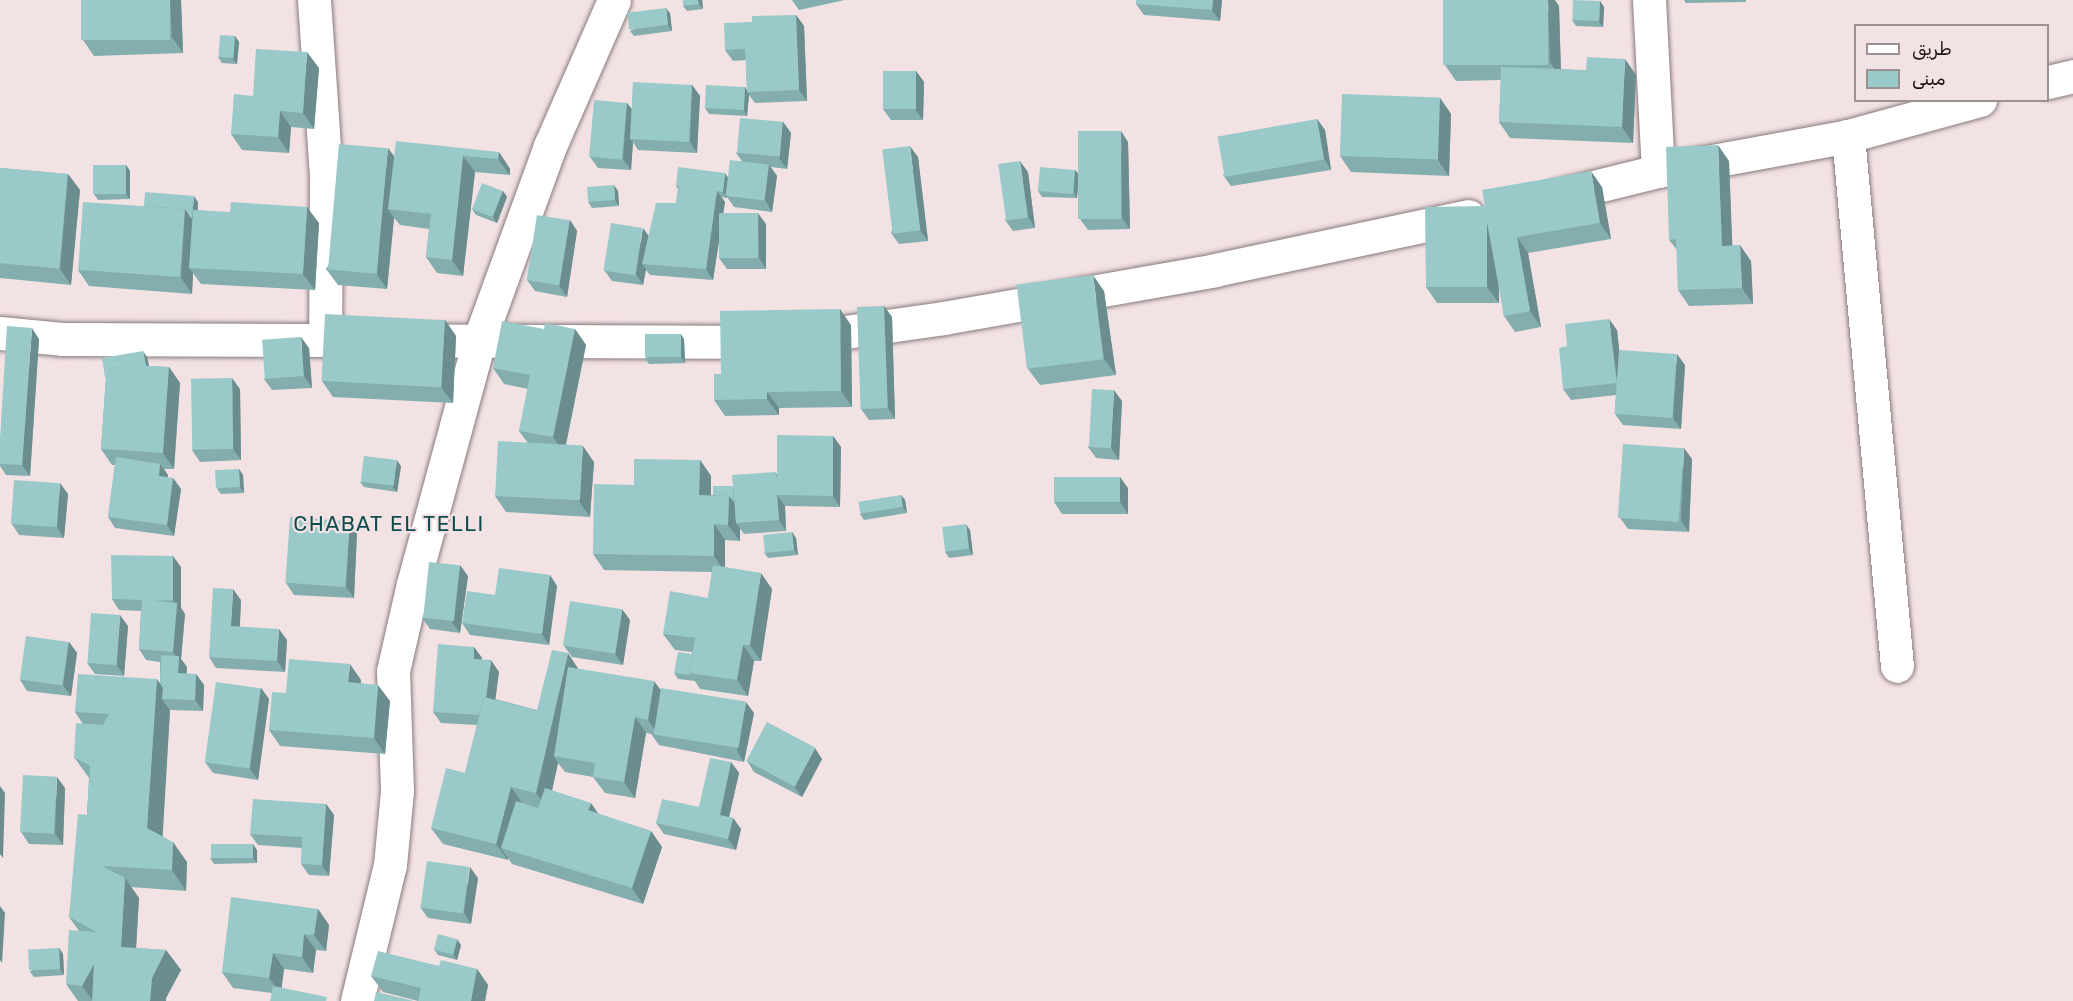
<!DOCTYPE html>
<meta charset="utf-8">
<style>
body{margin:0}
#map{position:relative;width:2073px;height:1001px;overflow:hidden;background:#f3e2e4;font-family:Rubik,"Noto Sans Arabic",sans-serif}
div>[style]{position:absolute}
.roads{filter:drop-shadow(0 0 2px #897a7c) drop-shadow(0 0 2px #897a7c)}
.minor>*{height:33px;margin:-16.5px;padding:0 16.5px;transform-origin:16.5px;border-radius:16.5px;background:#fff}
.wall>*{inset:0;background:#84adad}
.shaded-wall>*{inset:0;background:#6c8d8d}
.building>*{inset:0;background:#9ac9c9;transform-origin:0 0}
span{translate:-50% -50%;white-space:nowrap;text-align:center;line-height:1.15;-webkit-text-stroke:4.5px #f3e2e4;paint-order:stroke}
.neighbourhood-label{font-size:21px;color:#0e4d4e;letter-spacing:1.5px}
.legend{position:absolute;left:1854px;top:24px;width:195px;height:78px;box-sizing:border-box;background:#f3e2e4;border:2px solid #9d9092;margin:0;padding:8px 10px;list-style:none;font-size:18px;color:#1b1516}
.legend li{display:flex;align-items:center;gap:12px;height:30px}
.legend b{width:30px;border:2px solid #9d9092}
</style>
<div id="map">
<div class="roads">
<div class="minor">
<div style="left:314px;top:0;width:174px;rotate:86.1deg"></div>
<div style="left:326px;top:174px;width:165px;rotate:90.3deg"></div>
<div style="left:1649px;top:0;width:171px;rotate:87deg"></div>
<div style="left:2048px;top:82px;width:26px;rotate:-13deg"></div>
<div style="left:1848px;top:136px;width:532px;rotate:84.72deg"></div>
<div style="left:1557px;top:196px;width:104px;rotate:-13.9deg"></div>
<div style="left:1658px;top:171px;width:193px;rotate:-10.4deg"></div>
<div style="left:1848px;top:136px;width:137px;rotate:-15.3deg"></div>
<div style="left:0;top:333px;width:62px;rotate:5.5deg"></div>
<div style="left:62px;top:339px;width:713px;rotate:0.24deg"></div>
<div style="left:775px;top:342px;width:171px;rotate:-8.1deg"></div>
<div style="left:944px;top:318px;width:275px;rotate:-10deg"></div>
<div style="left:1215px;top:270px;width:259px;rotate:-12deg"></div>
<div style="left:357px;top:1001px;width:140px;rotate:-76.4deg"></div>
<div style="left:390px;top:865px;width:74px;rotate:-84.6deg"></div>
<div style="left:397px;top:791px;width:120px;rotate:-91.9deg"></div>
<div style="left:393px;top:671px;width:89px;rotate:-77.1deg"></div>
<div style="left:413px;top:584px;width:252px;rotate:-74.8deg"></div>
<div style="left:479px;top:341px;width:208px;rotate:-70deg"></div>
<div style="left:550px;top:146px;width:159px;rotate:-66.3deg"></div>
</div>
</div>
<div class="wall">
<div style="clip-path:polygon(181px 0,183px 53px,94px 56px,83px 40px)"></div>
<div style="clip-path:polygon(683px 0,702px 0,703px 9px,687px 11px,683px 6px)"></div>
<div style="clip-path:polygon(792px 0,845px 0,799px 10px)"></div>
<div style="clip-path:polygon(1136px 0,1222px 0,1220px 21px,1144px 15px,1136px 4px)"></div>
<div style="clip-path:polygon(1684px 0,1746px 0,1746px 2px,1686px 3px)"></div>
<div style="clip-path:polygon(1600px 1px,1604px 7px,1603px 27px,1576px 26px,1572px 20px)"></div>
<div style="clip-path:polygon(1559px 6px,1561px 69px,1636px 75px,1633px 143px,1510px 138px,1499px 122px,1501px 80px,1456px 81px,1445px 65px)"></div>
<div style="clip-path:polygon(670px 13px,672px 31px,634px 36px,630px 31px)"></div>
<div style="clip-path:polygon(796px 15px,804px 26px,807px 101px,755px 103px,749px 95px,747px 116px,709px 114px,705px 108px,745px 87px,747px 90px,746px 60px,733px 61px,725px 50px,752px 22px)"></div>
<div style="clip-path:polygon(235px 36px,239px 42px,237px 64px,222px 63px,218px 57px)"></div>
<div style="clip-path:polygon(319px 68px,314px 129px,291px 127px,289px 153px,242px 150px,231px 134px,253px 96px)"></div>
<div style="clip-path:polygon(916px 71px,924px 82px,923px 120px,891px 120px,883px 109px)"></div>
<div style="clip-path:polygon(692px 85px,700px 96px,697px 153px,638px 150px,633px 142px,631px 170px,598px 168px,590px 157px,627px 103px,632px 109px)"></div>
<div style="clip-path:polygon(1440px 98px,1451px 114px,1449px 176px,1351px 172px,1340px 156px)"></div>
<div style="clip-path:polygon(1317px 119px,1325px 130px,1331px 170px,1231px 186px,1223px 175px)"></div>
<div style="clip-path:polygon(783px 122px,791px 133px,787px 169px,771px 167px,777px 176px,772px 212px,734px 207px,727px 197px,727px 198px,721px 197px,725px 202px,723px 213px,766px 224px,766px 269px,727px 269px,719px 258px,719px 241px,713px 280px,650px 275px,646px 270px,643px 285px,612px 281px,604px 270px,649px 236px,676px 203px,678px 189px,676px 186px,728px 178px,742px 161px,736px 153px)"></div>
<div style="clip-path:polygon(1128px 142px,1130px 229px,1088px 230px,1080px 219px)"></div>
<div style="clip-path:polygon(499px 152px,510px 169px,510px 175px,475px 172px,463px 276px,437px 273px,426px 257px,429px 229px,400px 225px,394px 218px,387px 289px,338px 285px,326px 269px,394px 157px)"></div>
<div style="clip-path:polygon(918px 157px,928px 241px,899px 244px,891px 233px)"></div>
<div style="clip-path:polygon(1729px 161px,1732px 246px,1751px 261px,1753px 304px,1689px 306px,1678px 290px,1677px 250px,1669px 240px)"></div>
<div style="clip-path:polygon(126px 165px,130px 171px,130px 199px,98px 200px,94px 194px)"></div>
<div style="clip-path:polygon(0 168px,68px 174px,80px 190px,71px 285px,0 278px)"></div>
<div style="clip-path:polygon(1075px 170px,1079px 175px,1077px 198px,1042px 197px,1038px 191px)"></div>
<div style="clip-path:polygon(1028px 172px,1035px 228px,1013px 231px,1005px 220px)"></div>
<div style="clip-path:polygon(1602px 187px,1611px 239px,1528px 253px,1541px 327px,1515px 332px,1504px 316px,1499px 286px,1499px 303px,1437px 303px,1426px 287px,1485px 206px)"></div>
<div style="clip-path:polygon(503px 191px,507px 197px,497px 223px,476px 215px,472px 209px)"></div>
<div style="clip-path:polygon(618px 191px,619px 206px,592px 208px,588px 202px)"></div>
<div style="clip-path:polygon(198px 202px,198px 210px,319px 223px,315px 290px,201px 284px,193px 273px,192px 294px,89px 286px,78px 270px,144px 206px)"></div>
<div style="clip-path:polygon(570px 220px,577px 231px,567px 297px,535px 291px,527px 280px)"></div>
<div style="clip-path:polygon(1104px 291px,1116px 375px,1040px 385px,1028px 369px)"></div>
<div style="clip-path:polygon(884px 306px,892px 317px,895px 419px,869px 420px,861px 409px)"></div>
<div style="clip-path:polygon(445px 320px,456px 336px,453px 403px,333px 397px,322px 381px)"></div>
<div style="clip-path:polygon(851px 325px,852px 407px,779px 408px,779px 415px,725px 416px,714px 400px,721px 374px)"></div>
<div style="clip-path:polygon(544px 329px,575px 329px,586px 345px,566px 445px,594px 462px,590px 517px,506px 512px,495px 496px,528px 443px,519px 431px,528px 389px,504px 384px,493px 368px)"></div>
<div style="clip-path:polygon(1617px 330px,1619px 350px,1685px 365px,1681px 429px,1623px 425px,1615px 414px,1616px 395px,1571px 400px,1563px 389px,1567px 346px)"></div>
<div style="clip-path:polygon(39px 339px,30px 476px,6px 475px,0 466px,0 439px)"></div>
<div style="clip-path:polygon(684px 339px,685px 363px,649px 364px,645px 358px)"></div>
<div style="clip-path:polygon(309px 348px,312px 388px,272px 390px,264px 379px)"></div>
<div style="clip-path:polygon(147px 357px,149px 366px,169px 367px,180px 383px,174px 469px,164px 469px,168px 475px,168px 478px,173px 478px,181px 489px,174px 536px,115px 528px,108px 517px,115px 465px,112px 465px,101px 449px,106px 378px,105px 377px)"></div>
<div style="clip-path:polygon(240px 389px,241px 460px,200px 462px,192px 450px)"></div>
<div style="clip-path:polygon(1122px 401px,1119px 460px,1096px 458px,1088px 447px)"></div>
<div style="clip-path:polygon(833px 436px,841px 447px,840px 507px,785px 506px,786px 531px,744px 534px,740px 529px,740px 541px,725px 540px,725px 567px,772px 589px,761px 661px,754px 661px,748px 696px,700px 689px,695px 681px,678px 679px,674px 673px,692px 654px,692px 652px,675px 650px,663px 634px,708px 598px,712px 572px,604px 570px,593px 554px,634px 485px,700px 460px,711px 476px,711px 495px,713px 495px,733px 486px,775px 472px,777px 474px)"></div>
<div style="clip-path:polygon(1692px 459px,1689px 532px,1628px 529px,1620px 518px)"></div>
<div style="clip-path:polygon(401px 466px,397px 492px,364px 487px,360px 482px)"></div>
<div style="clip-path:polygon(239px 469px,243px 475px,244px 493px,221px 494px,217px 489px)"></div>
<div style="clip-path:polygon(1128px 488px,1128px 514px,1062px 514px,1054px 502px)"></div>
<div style="clip-path:polygon(68px 494px,64px 538px,19px 535px,12px 524px)"></div>
<div style="clip-path:polygon(901px 495px,905px 500px,907px 513px,864px 520px,860px 514px)"></div>
<div style="clip-path:polygon(350px 521px,357px 532px,354px 598px,294px 595px,286px 583px)"></div>
<div style="clip-path:polygon(970px 530px,973px 555px,949px 558px,945px 552px)"></div>
<div style="clip-path:polygon(792px 532px,796px 538px,798px 555px,768px 558px,764px 552px)"></div>
<div style="clip-path:polygon(181px 567px,181px 608px,185px 614px,181px 659px,187px 667px,186px 674px,196px 674px,204px 685px,203px 711px,170px 710px,162px 836px,187px 862px,186px 891px,131px 887px,139px 898px,136px 948px,166px 950px,181px 970px,166px 998px,166px 1001px,78px 1001px,66px 984px,79px 931px,69px 917px,87px 815px,89px 778px,74px 757px,83px 724px,75px 712px,160px 683px,160px 662px,146px 660px,139px 649px,141px 611px,119px 610px,112px 599px)"></div>
<div style="clip-path:polygon(550px 575px,557px 586px,549px 645px,470px 635px,462px 623px,495px 595px)"></div>
<div style="clip-path:polygon(468px 576px,460px 633px,430px 629px,422px 618px)"></div>
<div style="clip-path:polygon(241px 600px,240px 627px,287px 640px,285px 672px,216px 668px,209px 657px)"></div>
<div style="clip-path:polygon(630px 620px,623px 665px,572px 657px,564px 646px)"></div>
<div style="clip-path:polygon(128px 626px,124px 676px,95px 674px,87px 663px)"></div>
<div style="clip-path:polygon(69px 642px,77px 653px,71px 696px,27px 691px,20px 680px)"></div>
<div style="clip-path:polygon(474px 647px,482px 658px,482px 660px,499px 672px,495px 699px,537px 710px,579px 669px,754px 713px,744px 762px,659px 745px,651px 734px,646px 733px,635px 798px,605px 793px,593px 777px,565px 772px,558px 763px,552px 790px,598px 814px,651px 831px,662px 847px,643px 904px,512px 864px,508px 858px,508px 860px,443px 844px,431px 828px,465px 773px,477px 725px,441px 723px,433px 712px)"></div>
<div style="clip-path:polygon(361px 680px,361px 683px,390px 701px,385px 754px,280px 746px,269px 730px,286px 693px)"></div>
<div style="clip-path:polygon(261px 688px,269px 699px,258px 780px,213px 773px,205px 762px)"></div>
<div style="clip-path:polygon(822px 759px,802px 797px,754px 772px,747px 761px)"></div>
<div style="clip-path:polygon(731px 762px,739px 773px,729px 817px,733px 818px,741px 829px,736px 850px,664px 834px,656px 823px,699px 807px)"></div>
<div style="clip-path:polygon(65px 788px,63px 845px,29px 844px,21px 832px)"></div>
<div style="clip-path:polygon(326px 804px,334px 815px,329px 876px,309px 875px,301px 864px,302px 848px,258px 845px,250px 834px)"></div>
<div style="clip-path:polygon(257px 850px,257px 863px,214px 864px,210px 858px)"></div>
<div style="clip-path:polygon(478px 878px,471px 924px,428px 918px,420px 907px)"></div>
<div style="clip-path:polygon(318px 909px,329px 925px,326px 951px,316px 950px,313px 973px,284px 969px,281px 988px,272px 993px,233px 988px,222px 972px)"></div>
<div style="clip-path:polygon(461px 945px,457px 960px,438px 955px,434px 949px)"></div>
<div style="clip-path:polygon(59px 948px,63px 954px,64px 975px,34px 977px,30px 972px)"></div>
<div style="clip-path:polygon(439px 966px,477px 969px,488px 985px,485px 1001px,418px 1001px,383px 992px,371px 976px)"></div>
</div>
<div class="shaded-wall">
<div style="clip-path:polygon(170px 0,181px 0,183px 53px,172px 37px)"></div>
<div style="clip-path:polygon(698px 0,702px 0,703px 9px,699px 4px)"></div>
<div style="clip-path:polygon(1213px 0,1222px 0,1220px 21px,1212px 10px)"></div>
<div style="clip-path:polygon(1548px 0,1555px 0,1559px 6px,1561px 78px,1550px 62px)"></div>
<div style="clip-path:polygon(1600px 1px,1604px 7px,1603px 27px,1599px 22px)"></div>
<div style="clip-path:polygon(666px 8px,670px 13px,672px 31px,668px 25px)"></div>
<div style="clip-path:polygon(796px 15px,804px 26px,807px 101px,799px 90px)"></div>
<div style="clip-path:polygon(235px 36px,239px 42px,237px 64px,233px 59px)"></div>
<div style="clip-path:polygon(307px 52px,319px 68px,314px 129px,303px 113px)"></div>
<div style="clip-path:polygon(1625px 59px,1636px 75px,1633px 143px,1622px 127px)"></div>
<div style="clip-path:polygon(916px 71px,924px 82px,923px 120px,915px 109px)"></div>
<div style="clip-path:polygon(692px 85px,700px 96px,697px 153px,690px 142px)"></div>
<div style="clip-path:polygon(745px 87px,748px 92px,747px 92px,749px 95px,747px 116px,744px 110px)"></div>
<div style="clip-path:polygon(1440px 98px,1451px 114px,1449px 176px,1438px 160px)"></div>
<div style="clip-path:polygon(627px 103px,635px 114px,630px 139px,633px 142px,631px 170px,623px 159px)"></div>
<div style="clip-path:polygon(280px 111px,291px 127px,289px 153px,278px 137px)"></div>
<div style="clip-path:polygon(1317px 119px,1325px 130px,1331px 170px,1324px 159px)"></div>
<div style="clip-path:polygon(783px 122px,791px 133px,787px 169px,779px 158px)"></div>
<div style="clip-path:polygon(1121px 131px,1128px 142px,1130px 229px,1122px 218px)"></div>
<div style="clip-path:polygon(1718px 145px,1729px 161px,1733px 262px,1722px 246px)"></div>
<div style="clip-path:polygon(910px 146px,918px 157px,928px 241px,920px 230px)"></div>
<div style="clip-path:polygon(388px 148px,400px 164px,388px 209px,394px 218px,387px 289px,376px 273px)"></div>
<div style="clip-path:polygon(499px 152px,510px 169px,510px 175px,498px 159px)"></div>
<div style="clip-path:polygon(463px 156px,475px 172px,463px 276px,452px 260px)"></div>
<div style="clip-path:polygon(1020px 161px,1028px 172px,1035px 228px,1028px 217px)"></div>
<div style="clip-path:polygon(126px 165px,130px 171px,130px 199px,126px 194px)"></div>
<div style="clip-path:polygon(769px 165px,777px 176px,772px 212px,765px 200px)"></div>
<div style="clip-path:polygon(1075px 170px,1079px 175px,1077px 198px,1074px 192px)"></div>
<div style="clip-path:polygon(1591px 171px,1602px 187px,1611px 239px,1600px 223px)"></div>
<div style="clip-path:polygon(725px 173px,729px 179px,727px 198px,723px 192px)"></div>
<div style="clip-path:polygon(68px 174px,80px 190px,71px 285px,60px 269px)"></div>
<div style="clip-path:polygon(614px 185px,618px 191px,619px 206px,615px 200px)"></div>
<div style="clip-path:polygon(503px 191px,507px 197px,497px 223px,493px 217px)"></div>
<div style="clip-path:polygon(717px 191px,725px 202px,713px 280px,706px 269px)"></div>
<div style="clip-path:polygon(194px 196px,198px 202px,196px 223px,192px 218px)"></div>
<div style="clip-path:polygon(307px 207px,319px 223px,315px 290px,303px 274px)"></div>
<div style="clip-path:polygon(185px 209px,197px 226px,189px 268px,193px 273px,192px 294px,181px 278px)"></div>
<div style="clip-path:polygon(758px 213px,766px 224px,766px 269px,759px 258px)"></div>
<div style="clip-path:polygon(570px 220px,577px 231px,567px 297px,559px 285px)"></div>
<div style="clip-path:polygon(1487px 222px,1498px 238px,1499px 303px,1487px 287px)"></div>
<div style="clip-path:polygon(643px 228px,651px 239px,642px 264px,646px 269px,643px 285px,636px 274px)"></div>
<div style="clip-path:polygon(1517px 237px,1528px 253px,1541px 327px,1530px 311px)"></div>
<div style="clip-path:polygon(1740px 245px,1751px 261px,1753px 304px,1742px 288px)"></div>
<div style="clip-path:polygon(1093px 275px,1104px 291px,1116px 375px,1104px 359px)"></div>
<div style="clip-path:polygon(884px 306px,892px 317px,895px 419px,888px 408px)"></div>
<div style="clip-path:polygon(840px 309px,851px 325px,852px 407px,841px 391px)"></div>
<div style="clip-path:polygon(1609px 319px,1617px 330px,1624px 394px,1617px 383px)"></div>
<div style="clip-path:polygon(445px 320px,456px 336px,453px 403px,441px 387px)"></div>
<div style="clip-path:polygon(32px 328px,39px 339px,30px 476px,22px 465px)"></div>
<div style="clip-path:polygon(575px 329px,586px 345px,564px 453px,553px 437px)"></div>
<div style="clip-path:polygon(681px 334px,684px 339px,685px 363px,681px 357px)"></div>
<div style="clip-path:polygon(301px 337px,309px 348px,312px 388px,304px 376px)"></div>
<div style="clip-path:polygon(143px 351px,147px 357px,151px 375px,147px 369px)"></div>
<div style="clip-path:polygon(1677px 354px,1685px 365px,1681px 429px,1673px 418px)"></div>
<div style="clip-path:polygon(169px 367px,180px 383px,174px 469px,163px 453px)"></div>
<div style="clip-path:polygon(232px 378px,240px 389px,241px 460px,233px 449px)"></div>
<div style="clip-path:polygon(1114px 390px,1122px 401px,1119px 460px,1111px 448px)"></div>
<div style="clip-path:polygon(767px 392px,779px 408px,779px 415px,767px 399px)"></div>
<div style="clip-path:polygon(833px 436px,841px 447px,840px 507px,833px 496px)"></div>
<div style="clip-path:polygon(583px 446px,594px 462px,590px 517px,579px 501px)"></div>
<div style="clip-path:polygon(1684px 448px,1692px 459px,1689px 532px,1681px 521px)"></div>
<div style="clip-path:polygon(397px 460px,401px 466px,397px 492px,393px 487px)"></div>
<div style="clip-path:polygon(700px 460px,711px 476px,711px 511px,699px 495px)"></div>
<div style="clip-path:polygon(160px 464px,168px 475px,166px 487px,159px 476px)"></div>
<div style="clip-path:polygon(239px 469px,243px 475px,244px 493px,240px 487px)"></div>
<div style="clip-path:polygon(1120px 477px,1128px 488px,1128px 514px,1120px 502px)"></div>
<div style="clip-path:polygon(173px 478px,181px 489px,174px 536px,167px 525px)"></div>
<div style="clip-path:polygon(60px 483px,68px 494px,64px 538px,57px 527px)"></div>
<div style="clip-path:polygon(734px 486px,736px 523px,740px 528px,740px 541px,728px 525px,729px 496px)"></div>
<div style="clip-path:polygon(777px 495px,785px 506px,786px 531px,779px 520px)"></div>
<div style="clip-path:polygon(901px 495px,905px 500px,907px 513px,903px 507px)"></div>
<div style="clip-path:polygon(350px 521px,357px 532px,354px 598px,346px 587px)"></div>
<div style="clip-path:polygon(714px 524px,725px 540px,725px 572px,714px 556px)"></div>
<div style="clip-path:polygon(966px 524px,970px 530px,973px 555px,969px 549px)"></div>
<div style="clip-path:polygon(792px 532px,796px 538px,798px 555px,794px 550px)"></div>
<div style="clip-path:polygon(173px 556px,181px 567px,181px 608px,185px 614px,181px 659px,187px 667px,186px 684px,178px 673px,179px 660px,173px 652px,177px 606px,173px 600px)"></div>
<div style="clip-path:polygon(460px 565px,468px 576px,460px 633px,452px 622px)"></div>
<div style="clip-path:polygon(761px 573px,772px 589px,761px 661px,750px 645px)"></div>
<div style="clip-path:polygon(550px 575px,557px 586px,549px 645px,542px 634px)"></div>
<div style="clip-path:polygon(233px 589px,241px 600px,239px 638px,231px 626px)"></div>
<div style="clip-path:polygon(622px 609px,630px 620px,623px 665px,615px 654px)"></div>
<div style="clip-path:polygon(120px 615px,128px 626px,124px 676px,117px 665px)"></div>
<div style="clip-path:polygon(279px 629px,287px 640px,285px 672px,277px 661px)"></div>
<div style="clip-path:polygon(69px 642px,77px 653px,71px 696px,63px 685px)"></div>
<div style="clip-path:polygon(743px 645px,754px 661px,748px 696px,737px 680px)"></div>
<div style="clip-path:polygon(474px 647px,482px 658px,481px 670px,474px 659px)"></div>
<div style="clip-path:polygon(568px 653px,579px 670px,554px 756px,558px 763px,548px 809px,536px 793px)"></div>
<div style="clip-path:polygon(491px 660px,499px 672px,492px 726px,484px 715px)"></div>
<div style="clip-path:polygon(350px 664px,361px 680px,359px 698px,348px 682px)"></div>
<div style="clip-path:polygon(196px 674px,204px 685px,203px 711px,195px 700px)"></div>
<div style="clip-path:polygon(157px 679px,171px 699px,162px 699px,170px 710px,162px 848px,147px 828px)"></div>
<div style="clip-path:polygon(654px 681px,666px 697px,660px 736px,648px 720px)"></div>
<div style="clip-path:polygon(378px 685px,390px 701px,385px 754px,374px 738px)"></div>
<div style="clip-path:polygon(261px 688px,269px 699px,258px 780px,250px 769px)"></div>
<div style="clip-path:polygon(746px 702px,754px 713px,744px 762px,737px 751px)"></div>
<div style="clip-path:polygon(635px 717px,646px 733px,635px 798px,624px 782px)"></div>
<div style="clip-path:polygon(815px 748px,822px 759px,802px 797px,794px 786px)"></div>
<div style="clip-path:polygon(731px 762px,739px 773px,727px 826px,720px 815px)"></div>
<div style="clip-path:polygon(57px 777px,65px 788px,63px 845px,55px 833px)"></div>
<div style="clip-path:polygon(0 786px,5px 793px,3px 858px,0 854px)"></div>
<div style="clip-path:polygon(511px 787px,522px 803px,501px 848px,508px 858px,508px 860px,496px 844px)"></div>
<div style="clip-path:polygon(591px 803px,602px 819px,588px 810px)"></div>
<div style="clip-path:polygon(326px 804px,334px 815px,329px 876px,322px 865px)"></div>
<div style="clip-path:polygon(733px 818px,741px 829px,736px 850px,728px 839px)"></div>
<div style="clip-path:polygon(651px 831px,662px 847px,643px 904px,632px 888px)"></div>
<div style="clip-path:polygon(173px 842px,187px 862px,186px 891px,172px 870px)"></div>
<div style="clip-path:polygon(253px 844px,257px 850px,257px 863px,253px 858px)"></div>
<div style="clip-path:polygon(470px 867px,478px 878px,471px 924px,464px 913px)"></div>
<div style="clip-path:polygon(125px 878px,139px 898px,135px 967px,121px 947px)"></div>
<div style="clip-path:polygon(0 906px,5px 913px,2px 963px,0 960px)"></div>
<div style="clip-path:polygon(318px 909px,329px 925px,326px 951px,314px 935px)"></div>
<div style="clip-path:polygon(304px 934px,316px 950px,313px 973px,302px 957px)"></div>
<div style="clip-path:polygon(457px 939px,461px 945px,457px 960px,453px 954px)"></div>
<div style="clip-path:polygon(59px 948px,63px 954px,64px 975px,60px 969px)"></div>
<div style="clip-path:polygon(166px 950px,181px 970px,166px 998px,166px 1001px,150px 1001px,152px 978px)"></div>
<div style="clip-path:polygon(273px 953px,284px 969px,281px 994px,269px 978px)"></div>
<div style="clip-path:polygon(94px 964px,93px 1001px,82px 986px)"></div>
<div style="clip-path:polygon(477px 969px,488px 985px,485px 1001px,471px 1001px)"></div>
</div>
<div class="building">
<div style="left:81px;top:0;width:89px;height:40px"></div>
<div style="clip-path:polygon(683px 0,698px 0,699px 4px,683px 6px)"></div>
<div style="clip-path:polygon(1136px 0,1213px 0,1212px 10px,1136px 4px)"></div>
<div style="left:1443px;top:0;width:105px;height:65px"></div>
<div style="left:1573px;top:0;width:27px;height:20px;rotate:2deg"></div>
<div style="left:666px;top:8px;width:17px;height:39px;rotate:83deg"></div>
<div style="clip-path:polygon(796px 15px,799px 90px,747px 92px,745px 49px,725px 50px,724px 23px,752px 22px,752px 16px)"></div>
<div style="left:220px;top:35px;width:15px;height:22px;rotate:4deg"></div>
<div style="clip-path:polygon(256px 49px,307px 52px,303px 113px,280px 111px,278px 137px,231px 134px,234px 94px,253px 96px)"></div>
<div style="clip-path:polygon(1587px 57px,1625px 59px,1622px 127px,1499px 122px,1501px 67px,1586px 70px)"></div>
<div style="left:883px;top:71px;width:33px;height:38px"></div>
<div style="left:633px;top:82px;width:59px;height:57px;rotate:3deg"></div>
<div style="left:706px;top:85px;width:39px;height:23px;rotate:3deg"></div>
<div style="left:1342px;top:94px;width:98px;height:62px;rotate:2deg"></div>
<div style="left:594px;top:100px;width:33px;height:57px;rotate:5deg"></div>
<div style="left:740px;top:118px;width:43px;height:35px;rotate:5deg"></div>
<div style="left:1317px;top:119px;width:41px;height:101px;rotate:80deg"></div>
<div style="left:1078px;top:131px;width:43px;height:88px"></div>
<div style="clip-path:polygon(396px 141px,499px 152px,498px 159px,463px 156px,452px 260px,426px 257px,431px 214px,388px 209px)"></div>
<div style="left:339px;top:144px;width:49px;height:126px;rotate:5deg"></div>
<div style="clip-path:polygon(1718px 145px,1722px 246px,1740px 245px,1742px 288px,1678px 290px,1676px 239px,1669px 240px,1666px 147px)"></div>
<div style="left:910px;top:146px;width:85px;height:28px;rotate:83deg"></div>
<div style="left:730px;top:160px;width:39px;height:36px;rotate:7deg"></div>
<div style="left:1020px;top:161px;width:57px;height:22px;rotate:82deg"></div>
<div style="left:126px;top:165px;width:29px;height:33px;rotate:90deg"></div>
<div style="clip-path:polygon(678px 167px,725px 173px,723px 192px,679px 186px,676px 186px)"></div>
<div style="left:1040px;top:167px;width:35px;height:24px;rotate:5deg"></div>
<div style="left:0;top:168px;width:68px;height:95px;rotate:5deg"></div>
<div style="clip-path:polygon(1591px 171px,1600px 223px,1517px 237px,1530px 311px,1504px 316px,1487px 222px,1487px 287px,1426px 287px,1425px 207px,1485px 206px,1482px 190px)"></div>
<div style="left:482px;top:183px;width:22px;height:28px;rotate:21deg"></div>
<div style="left:614px;top:185px;width:15px;height:27px;rotate:86deg"></div>
<div style="clip-path:polygon(679px 186px,717px 191px,706px 269px,642px 264px,656px 203px,676px 203px)"></div>
<div style="clip-path:polygon(145px 192px,194px 196px,192px 218px,191px 218px,185px 209px,144px 206px)"></div>
<div style="left:83px;top:202px;width:102px;height:68px;rotate:4deg"></div>
<div style="clip-path:polygon(231px 202px,307px 207px,303px 274px,189px 268px,193px 210px,230px 212px)"></div>
<div style="left:719px;top:213px;width:39px;height:45px"></div>
<div style="left:537px;top:215px;width:33px;height:66px;rotate:9deg"></div>
<div style="left:611px;top:223px;width:32px;height:48px;rotate:9deg"></div>
<div style="left:1093px;top:275px;width:85px;height:77px;rotate:83deg"></div>
<div style="left:884px;top:306px;width:102px;height:27px;rotate:88deg"></div>
<div style="clip-path:polygon(840px 309px,841px 391px,767px 392px,767px 399px,714px 400px,714px 374px,721px 374px,720px 311px)"></div>
<div style="left:325px;top:314px;width:120px;height:67px;rotate:3deg"></div>
<div style="clip-path:polygon(1609px 319px,1617px 383px,1563px 389px,1559px 348px,1567px 346px,1565px 324px)"></div>
<div style="clip-path:polygon(502px 321px,544px 329px,545px 323px,575px 329px,553px 437px,519px 431px,530px 375px,493px 368px)"></div>
<div style="clip-path:polygon(7px 326px,32px 328px,22px 465px,0 464px,0 439px)"></div>
<div style="left:681px;top:334px;width:23px;height:36px;rotate:90deg"></div>
<div style="left:301px;top:337px;width:39px;height:39px;rotate:86deg"></div>
<div style="left:1619px;top:350px;width:58px;height:64px;rotate:4deg"></div>
<div style="clip-path:polygon(143px 351px,146px 366px,107px 363px,106px 377px,105px 377px,102px 358px)"></div>
<div style="left:107px;top:363px;width:62px;height:86px;rotate:4deg"></div>
<div style="left:232px;top:378px;width:71px;height:41px;rotate:89deg"></div>
<div style="left:1092px;top:389px;width:22px;height:58px;rotate:3deg"></div>
<div style="clip-path:polygon(777px 435px,833px 436px,833px 496px,777px 495px,779px 520px,736px 523px,732px 475px,775px 472px,777px 479px)"></div>
<div style="left:498px;top:441px;width:85px;height:55px;rotate:3deg"></div>
<div style="left:1623px;top:444px;width:61px;height:74px;rotate:4deg"></div>
<div style="left:364px;top:456px;width:33px;height:26px;rotate:7deg"></div>
<div style="clip-path:polygon(116px 457px,160px 464px,159px 476px,173px 478px,167px 525px,108px 517px)"></div>
<div style="clip-path:polygon(634px 459px,700px 460px,699px 495px,729px 496px,728px 525px,714px 524px,714px 556px,593px 554px,594px 484px,634px 485px)"></div>
<div style="left:239px;top:469px;width:18px;height:24px;rotate:87deg"></div>
<div style="left:1054px;top:477px;width:66px;height:25px"></div>
<div style="left:14px;top:480px;width:46px;height:44px;rotate:4deg"></div>
<div style="clip-path:polygon(713px 486px,733px 486px,734px 502px,729px 496px,713px 495px)"></div>
<div style="left:901px;top:495px;width:12px;height:43px;rotate:81deg"></div>
<div style="left:290px;top:517px;width:60px;height:66px;rotate:4deg"></div>
<div style="left:966px;top:524px;width:25px;height:24px;rotate:83deg"></div>
<div style="left:792px;top:532px;width:18px;height:29px;rotate:84deg"></div>
<div style="clip-path:polygon(111px 555px,173px 556px,173px 600px,153px 601px,177px 603px,173px 652px,139px 649px,142px 600px,112px 599px)"></div>
<div style="left:429px;top:562px;width:31px;height:56px;rotate:6deg"></div>
<div style="clip-path:polygon(713px 565px,761px 573px,750px 645px,743px 645px,737px 680px,689px 673px,695px 638px,663px 634px,670px 591px,708px 598px)"></div>
<div style="clip-path:polygon(499px 568px,550px 575px,542px 634px,462px 623px,467px 591px,495px 595px)"></div>
<div style="clip-path:polygon(213px 588px,233px 589px,231px 626px,279px 629px,277px 661px,209px 657px)"></div>
<div style="left:570px;top:601px;width:53px;height:45px;rotate:9deg"></div>
<div style="left:91px;top:613px;width:29px;height:50px;rotate:4deg"></div>
<div style="left:26px;top:636px;width:43px;height:44px;rotate:8deg"></div>
<div style="clip-path:polygon(438px 644px,474px 647px,474px 659px,491px 660px,486px 697px,484px 697px,479px 715px,433px 712px)"></div>
<div style="clip-path:polygon(552px 650px,568px 653px,536px 793px,511px 787px,496px 844px,431px 828px,446px 768px,465px 773px,484px 697px,537px 710px)"></div>
<div style="clip-path:polygon(678px 652px,692px 654px,689px 673px,691px 675px,674px 673px)"></div>
<div style="clip-path:polygon(161px 655px,179px 656px,178px 673px,196px 674px,195px 700px,162px 699px,163px 688px,160px 683px)"></div>
<div style="clip-path:polygon(289px 659px,350px 664px,348px 682px,378px 685px,374px 738px,269px 730px,272px 692px,286px 693px)"></div>
<div style="clip-path:polygon(568px 667px,654px 681px,648px 720px,635px 717px,624px 782px,593px 777px,595px 763px,554px 756px)"></div>
<div style="clip-path:polygon(78px 674px,157px 679px,147px 828px,173px 842px,172px 870px,102px 866px,125px 878px,121px 947px,166px 950px,152px 978px,150px 1001px,92px 1001px,94px 964px,82px 986px,66px 984px,69px 930px,97px 932px,69px 917px,78px 814px,87px 815px,90px 766px,74px 757px,76px 723px,103px 725px,109px 714px,75px 712px)"></div>
<div style="left:216px;top:682px;width:45px;height:81px;rotate:8deg"></div>
<div style="left:661px;top:688px;width:86px;height:47px;rotate:9deg"></div>
<div style="left:767px;top:722px;width:55px;height:44px;rotate:28deg"></div>
<div style="clip-path:polygon(710px 758px,731px 762px,720px 815px,733px 818px,728px 839px,656px 823px,662px 799px,699px 807px)"></div>
<div style="left:23px;top:775px;width:34px;height:57px;rotate:3deg"></div>
<div style="clip-path:polygon(545px 788px,591px 803px,588px 810px,651px 831px,632px 888px,501px 848px,516px 801px,538px 808px)"></div>
<div style="clip-path:polygon(253px 799px,326px 804px,322px 865px,301px 864px,302px 837px,250px 834px)"></div>
<div style="left:253px;top:844px;width:14px;height:42px;rotate:90deg"></div>
<div style="left:427px;top:861px;width:43px;height:47px;rotate:8deg"></div>
<div style="clip-path:polygon(231px 897px,318px 909px,314px 935px,304px 934px,302px 957px,273px 953px,269px 978px,222px 972px)"></div>
<div style="left:438px;top:934px;width:20px;height:16px;rotate:15deg"></div>
<div style="left:59px;top:948px;width:21px;height:31px;rotate:87deg"></div>
<div style="clip-path:polygon(378px 951px,439px 966px,441px 960px,477px 969px,471px 1001px,418px 1001px,421px 988px,371px 976px)"></div>
<div style="clip-path:polygon(273px 986px,327px 997px,326px 1001px,270px 1001px)"></div>
<div style="clip-path:polygon(376px 992px,414px 1001px,374px 1001px)"></div>
</div>
<div class="neighbourhood-label">
<span style="left:389px;top:524px">CHABAT EL TELLI</span>
</div>
<ul class="legend">
<li><b style="height:8px;background:#fff"></b>طريق</li>
<li><b style="height:16px;background:#9ac9c9"></b>مبنى</li>
</ul>
</div>
